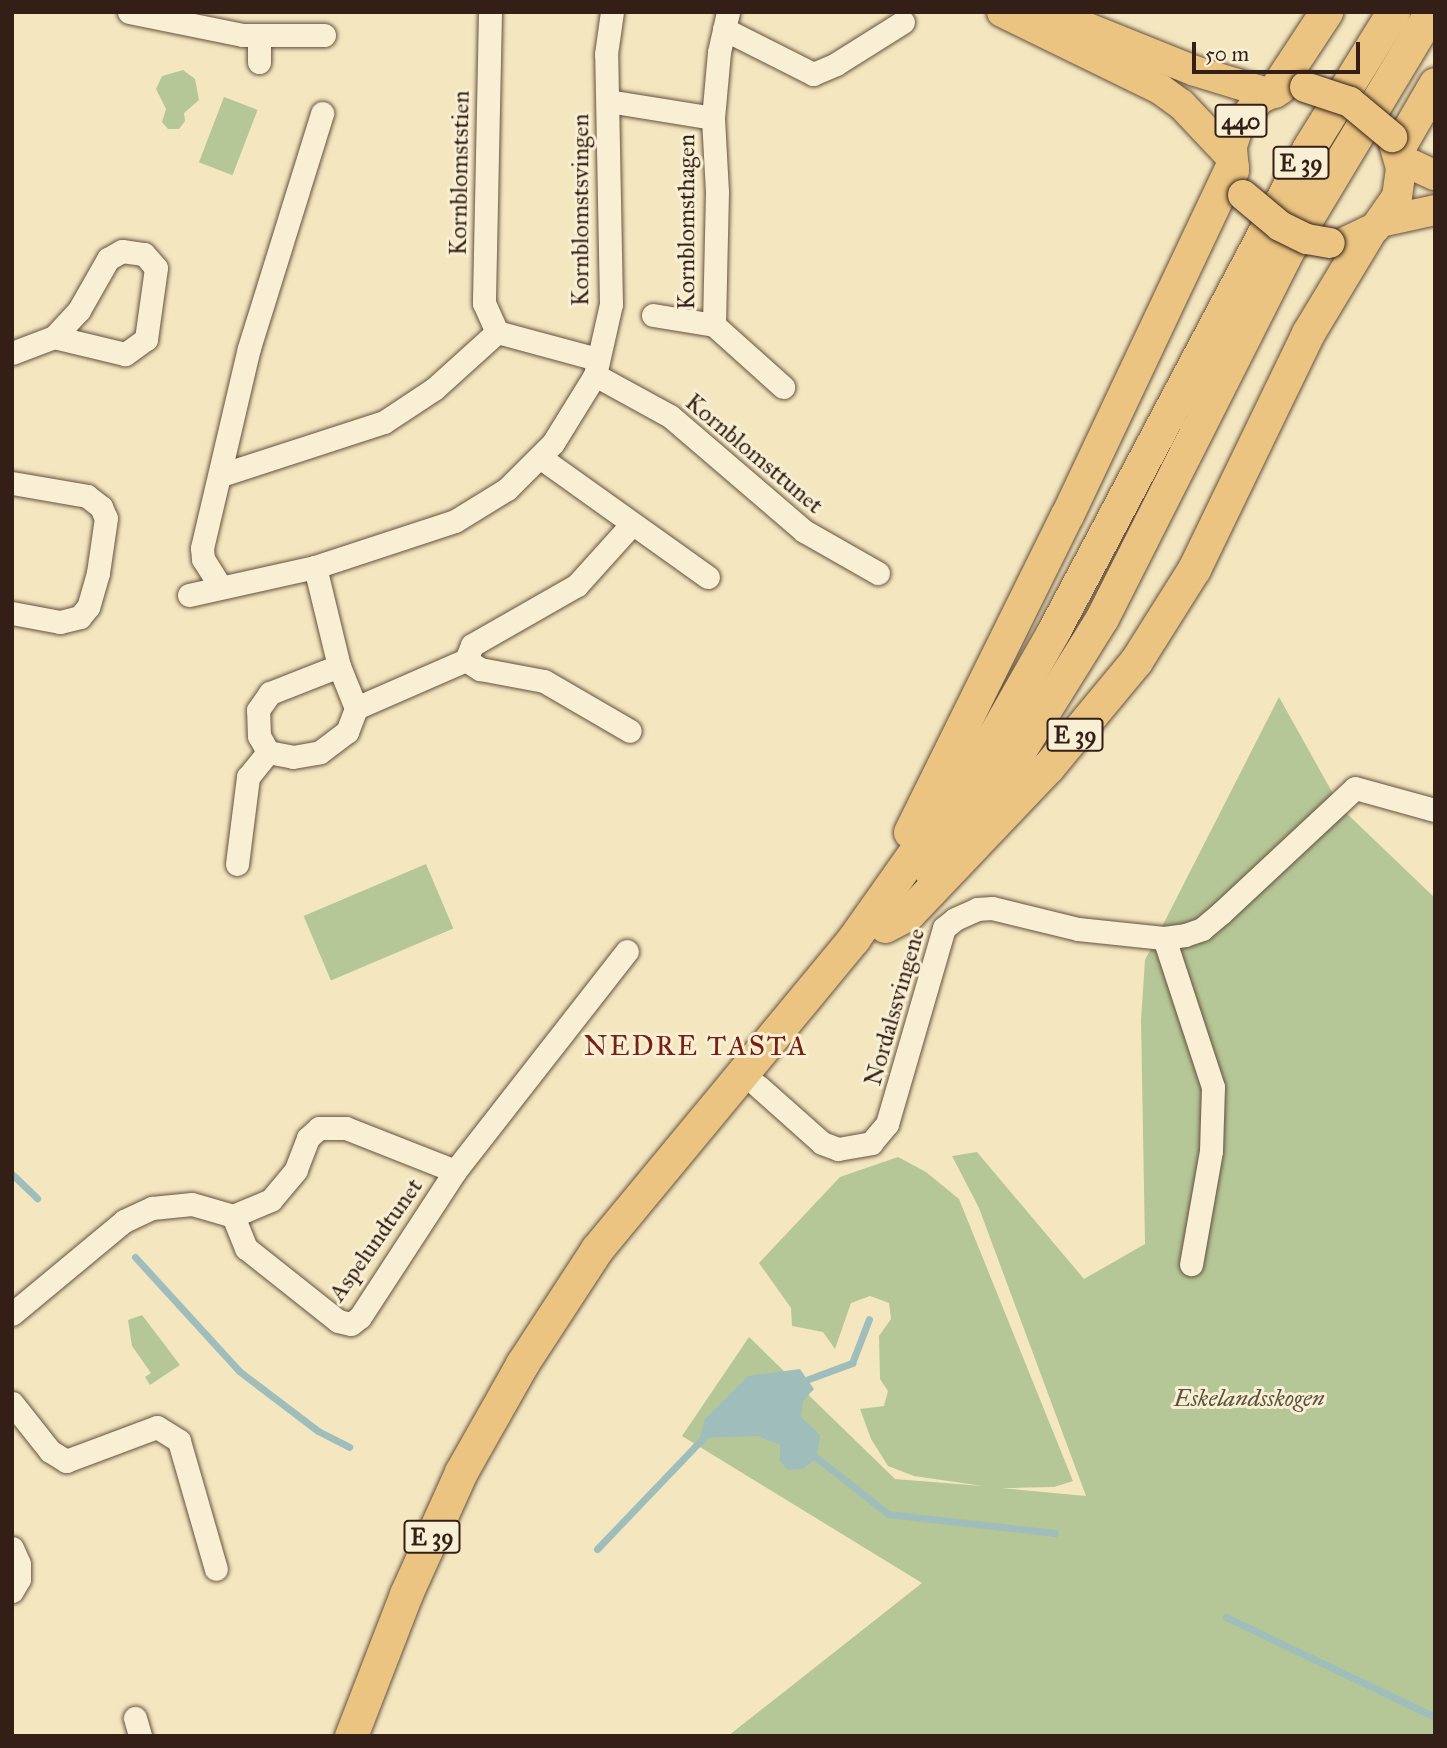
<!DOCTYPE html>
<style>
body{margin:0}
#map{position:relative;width:1447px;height:1748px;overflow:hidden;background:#f4e7bf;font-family:"IM FELL Great Primer",serif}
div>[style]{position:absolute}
.green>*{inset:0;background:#b5c797;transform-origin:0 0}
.water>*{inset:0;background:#9fbebb}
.stream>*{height:7px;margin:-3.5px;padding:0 3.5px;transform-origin:3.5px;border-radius:3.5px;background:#9fbebb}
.roads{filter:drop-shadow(0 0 2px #645140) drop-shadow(0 0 2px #645140)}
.minor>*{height:23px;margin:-11.5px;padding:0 11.5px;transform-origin:11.5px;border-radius:11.5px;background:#f8efd5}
.major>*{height:30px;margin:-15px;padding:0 15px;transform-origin:15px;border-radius:15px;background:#eac480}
.highway>*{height:33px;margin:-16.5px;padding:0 16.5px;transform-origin:16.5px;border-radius:16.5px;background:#eac480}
.bridges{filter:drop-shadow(0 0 2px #341f16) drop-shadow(0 0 2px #341f16)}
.major-bridge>*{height:30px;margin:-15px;padding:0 15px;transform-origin:15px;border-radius:15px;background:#eac480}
span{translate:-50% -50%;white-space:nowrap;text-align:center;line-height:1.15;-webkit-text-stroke:6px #f8efd5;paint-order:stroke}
.shield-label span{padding:2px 5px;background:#f8efd5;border:2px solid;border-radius:5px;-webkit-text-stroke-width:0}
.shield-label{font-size:23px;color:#341f16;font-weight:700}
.street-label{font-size:24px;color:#341f16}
.park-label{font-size:24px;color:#5b513d;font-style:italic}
.quarter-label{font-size:28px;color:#7a1f14;letter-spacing:2px}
.frame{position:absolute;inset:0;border:14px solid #341f16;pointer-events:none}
.scale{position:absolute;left:1192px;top:42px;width:168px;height:32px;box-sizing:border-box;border:4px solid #341f16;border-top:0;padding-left:9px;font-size:21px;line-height:24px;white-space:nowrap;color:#341f16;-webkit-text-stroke:5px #f8efd5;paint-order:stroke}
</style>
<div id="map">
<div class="green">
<div style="clip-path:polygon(183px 70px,195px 79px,199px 100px,184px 113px,185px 121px,179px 129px,168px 129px,162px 122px,166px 109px,156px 89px,162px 76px)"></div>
<div style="left:224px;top:97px;width:36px;height:70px;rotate:21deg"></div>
<div style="clip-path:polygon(1279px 697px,1341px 808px,1435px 898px,1435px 1736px,728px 1736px,922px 1583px,682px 1436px,749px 1337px,895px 1479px,983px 1486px,914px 1476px,888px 1466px,871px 1439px,860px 1409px,884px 1406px,888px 1391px,880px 1379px,879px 1336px,891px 1319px,889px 1303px,870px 1296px,851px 1303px,835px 1349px,823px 1332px,792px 1326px,791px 1308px,759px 1263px,840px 1177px,898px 1157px,926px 1172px,959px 1199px,1073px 1481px,1054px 1487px,1001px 1488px,1086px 1496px,979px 1208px,952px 1156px,977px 1152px,1084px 1279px,1145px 1244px,1141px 1020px,1145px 960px)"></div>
<div style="left:426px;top:864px;width:70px;height:133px;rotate:67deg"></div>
<div style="clip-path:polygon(142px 1315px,180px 1365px,150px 1385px,145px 1377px,151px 1373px,132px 1346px,128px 1320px)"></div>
</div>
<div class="water">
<div style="clip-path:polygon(800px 1369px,814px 1389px,803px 1401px,801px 1417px,820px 1435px,817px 1458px,803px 1469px,788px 1470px,780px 1461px,780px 1445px,758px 1436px,700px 1438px,705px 1419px,748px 1376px)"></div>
</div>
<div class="stream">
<div style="left:12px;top:1174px;width:35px;rotate:44deg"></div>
<div style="left:135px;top:1257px;width:154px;rotate:47.6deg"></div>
<div style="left:239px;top:1371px;width:99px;rotate:37.2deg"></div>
<div style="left:318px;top:1431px;width:35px;rotate:27deg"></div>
<div style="left:798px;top:1383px;width:58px;rotate:-20.3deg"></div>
<div style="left:852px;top:1363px;width:47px;rotate:-68.9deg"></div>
<div style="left:812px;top:1454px;width:97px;rotate:38.3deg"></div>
<div style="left:888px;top:1514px;width:168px;rotate:6.5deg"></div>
<div style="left:597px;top:1549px;width:159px;rotate:-46.3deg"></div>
<div style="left:1226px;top:1617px;width:232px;rotate:25.6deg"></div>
</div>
<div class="roads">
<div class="minor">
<div style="left:129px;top:12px;width:116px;rotate:11.4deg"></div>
<div style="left:243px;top:35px;width:81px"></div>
<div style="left:490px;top:12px;width:291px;rotate:91.2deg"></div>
<div style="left:484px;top:303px;width:32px;rotate:66deg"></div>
<div style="left:724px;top:29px;width:100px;rotate:26.8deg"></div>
<div style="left:813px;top:74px;width:25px;rotate:-23deg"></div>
<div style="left:836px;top:64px;width:79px;rotate:-32.1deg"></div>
<div style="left:259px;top:36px;width:26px;rotate:90deg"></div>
<div style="left:608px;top:101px;width:106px;rotate:9.2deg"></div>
<div style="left:713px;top:118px;width:74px;rotate:86.9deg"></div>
<div style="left:717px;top:192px;width:133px;rotate:91.3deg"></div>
<div style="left:713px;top:118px;width:66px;rotate:-84.8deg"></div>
<div style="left:719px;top:52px;width:41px;rotate:-77.3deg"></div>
<div style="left:122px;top:251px;width:22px;rotate:8deg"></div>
<div style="left:144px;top:254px;width:18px;rotate:49deg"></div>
<div style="left:156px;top:268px;width:72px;rotate:98deg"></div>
<div style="left:146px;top:339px;width:26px;rotate:144deg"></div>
<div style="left:125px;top:354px;width:73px;rotate:-166.5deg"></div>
<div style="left:54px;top:337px;width:37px;rotate:-47deg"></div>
<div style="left:79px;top:310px;width:59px;rotate:-60.4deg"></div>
<div style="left:108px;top:259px;width:16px;rotate:-30deg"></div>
<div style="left:653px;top:315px;width:62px;rotate:9.3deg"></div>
<div style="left:714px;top:325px;width:93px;rotate:41.9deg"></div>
<div style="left:12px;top:353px;width:45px;rotate:-20.9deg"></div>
<div style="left:595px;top:375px;width:85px;rotate:28.7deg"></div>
<div style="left:670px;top:416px;width:177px;rotate:40.6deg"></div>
<div style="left:804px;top:531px;width:85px;rotate:29.6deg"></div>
<div style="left:541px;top:458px;width:205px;rotate:35.5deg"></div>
<div style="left:221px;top:475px;width:171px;rotate:-18deg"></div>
<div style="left:384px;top:422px;width:60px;rotate:-33.4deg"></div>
<div style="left:434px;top:389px;width:85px;rotate:-42.1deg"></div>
<div style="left:497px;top:332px;width:104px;rotate:15.1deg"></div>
<div style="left:12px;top:483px;width:76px;rotate:9.8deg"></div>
<div style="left:87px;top:496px;width:18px;rotate:38deg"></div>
<div style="left:101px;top:507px;width:12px;rotate:66deg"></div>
<div style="left:106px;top:518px;width:56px;rotate:98.3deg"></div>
<div style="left:98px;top:573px;width:35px;rotate:106deg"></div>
<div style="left:88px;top:607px;width:13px;rotate:129deg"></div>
<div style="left:80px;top:617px;width:21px;rotate:166deg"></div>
<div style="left:60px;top:622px;width:49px;rotate:-169.4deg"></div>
<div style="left:315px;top:567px;width:102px;rotate:76.4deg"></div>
<div style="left:339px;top:666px;width:45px;rotate:68deg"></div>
<div style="left:356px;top:708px;width:120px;rotate:-23.6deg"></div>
<div style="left:466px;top:660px;width:16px;rotate:-68deg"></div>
<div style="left:472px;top:645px;width:121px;rotate:-29.7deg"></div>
<div style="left:577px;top:585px;width:82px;rotate:-48deg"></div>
<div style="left:220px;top:586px;width:32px;rotate:-122deg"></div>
<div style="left:203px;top:559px;width:11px;rotate:-95deg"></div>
<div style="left:202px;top:548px;width:205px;rotate:-76.8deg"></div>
<div style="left:249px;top:348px;width:246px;rotate:-72.7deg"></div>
<div style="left:189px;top:595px;width:129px;rotate:-12.5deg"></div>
<div style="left:315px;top:567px;width:147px;rotate:-18.2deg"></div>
<div style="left:455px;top:521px;width:61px;rotate:-31.6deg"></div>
<div style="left:507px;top:489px;width:65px;rotate:-45deg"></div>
<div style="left:553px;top:443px;width:80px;rotate:-58.3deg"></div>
<div style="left:595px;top:375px;width:73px;rotate:-77.3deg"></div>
<div style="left:611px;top:304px;width:250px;rotate:-91.1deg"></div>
<div style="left:606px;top:54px;width:42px;rotate:-81.9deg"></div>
<div style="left:466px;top:660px;width:17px;rotate:33deg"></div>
<div style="left:480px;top:669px;width:65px;rotate:10.6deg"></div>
<div style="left:544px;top:681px;width:99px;rotate:30.2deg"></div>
<div style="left:268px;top:752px;width:25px;rotate:11deg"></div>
<div style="left:293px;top:757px;width:27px;rotate:-10deg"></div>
<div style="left:320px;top:752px;width:34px;rotate:-37deg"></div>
<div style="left:347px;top:732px;width:26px;rotate:-69deg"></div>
<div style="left:237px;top:864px;width:88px;rotate:-82.8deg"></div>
<div style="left:248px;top:777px;width:32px;rotate:-51deg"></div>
<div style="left:268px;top:752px;width:18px;rotate:-119deg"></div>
<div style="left:259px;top:736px;width:26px;rotate:-92deg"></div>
<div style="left:258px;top:710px;width:21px;rotate:-55deg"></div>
<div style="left:270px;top:693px;width:74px;rotate:-21.4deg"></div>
<div style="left:1164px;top:938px;width:157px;rotate:71.8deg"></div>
<div style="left:1213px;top:1087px;width:64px;rotate:91.8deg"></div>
<div style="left:1211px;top:1151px;width:115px;rotate:100deg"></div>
<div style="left:758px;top:1086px;width:86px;rotate:41.7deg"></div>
<div style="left:822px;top:1143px;width:17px;rotate:21deg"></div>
<div style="left:838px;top:1149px;width:34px;rotate:-10deg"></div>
<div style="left:871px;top:1143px;width:25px;rotate:-50deg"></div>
<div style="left:887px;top:1124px;width:204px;rotate:-73.8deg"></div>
<div style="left:944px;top:928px;width:14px;rotate:-39deg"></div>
<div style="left:955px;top:919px;width:24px;rotate:-24deg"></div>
<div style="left:977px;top:909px;width:15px;rotate:-4deg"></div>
<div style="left:992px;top:908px;width:89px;rotate:13.7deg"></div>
<div style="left:1078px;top:929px;width:86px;rotate:6deg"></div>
<div style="left:1164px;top:938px;width:21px;rotate:-8deg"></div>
<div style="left:1185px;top:935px;width:18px;rotate:-19deg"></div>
<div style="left:1202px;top:929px;width:25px;rotate:-40deg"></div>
<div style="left:1221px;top:913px;width:183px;rotate:-43deg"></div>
<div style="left:1355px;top:788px;width:83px;rotate:15.4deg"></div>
<div style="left:455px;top:1171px;width:117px;rotate:-158.5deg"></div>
<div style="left:346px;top:1128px;width:27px;rotate:180deg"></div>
<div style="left:319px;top:1128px;width:15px;rotate:138deg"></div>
<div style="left:308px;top:1138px;width:34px;rotate:111deg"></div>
<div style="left:296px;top:1170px;width:39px;rotate:130deg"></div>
<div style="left:271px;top:1200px;width:41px;rotate:157.2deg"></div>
<div style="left:233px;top:1216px;width:35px;rotate:68deg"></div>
<div style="left:246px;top:1248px;width:117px;rotate:38.4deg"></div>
<div style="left:338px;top:1321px;width:13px;rotate:13deg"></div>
<div style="left:351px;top:1324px;width:11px;rotate:-38deg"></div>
<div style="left:360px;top:1317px;width:174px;rotate:-56.9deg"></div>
<div style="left:455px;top:1171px;width:279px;rotate:-52deg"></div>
<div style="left:12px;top:1314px;width:146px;rotate:-39.7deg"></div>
<div style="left:124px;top:1221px;width:31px;rotate:-25deg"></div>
<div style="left:152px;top:1208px;width:40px;rotate:-5.7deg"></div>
<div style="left:192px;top:1204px;width:43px;rotate:16.3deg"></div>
<div style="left:12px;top:1403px;width:61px;rotate:51.6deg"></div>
<div style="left:50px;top:1451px;width:19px;rotate:32deg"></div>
<div style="left:66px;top:1461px;width:97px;rotate:-20.5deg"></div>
<div style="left:157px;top:1427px;width:26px;rotate:32deg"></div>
<div style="left:179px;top:1441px;width:133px;rotate:73.9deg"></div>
<div style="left:12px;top:1548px;width:17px;rotate:66deg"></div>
<div style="left:19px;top:1564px;width:15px;rotate:90deg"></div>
<div style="left:19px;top:1579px;width:14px;rotate:120deg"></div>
<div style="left:135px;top:1718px;width:19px;rotate:74deg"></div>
</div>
<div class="major">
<div style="left:1002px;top:12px;width:176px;rotate:26deg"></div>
<div style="left:1160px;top:89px;width:26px;rotate:36deg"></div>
<div style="left:1181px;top:104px;width:73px;rotate:46.7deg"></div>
<div style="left:1048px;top:12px;width:158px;rotate:21.9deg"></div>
<div style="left:1195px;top:71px;width:75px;rotate:17deg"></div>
<div style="left:1400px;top:159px;width:38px;rotate:25deg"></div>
<div style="left:1234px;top:171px;width:25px;rotate:-95deg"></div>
<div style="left:1232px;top:146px;width:22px;rotate:-72deg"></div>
<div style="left:1239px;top:125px;width:33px;rotate:-52deg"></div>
<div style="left:1259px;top:99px;width:24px;rotate:-24deg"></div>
<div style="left:1380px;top:222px;width:56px;rotate:-12.3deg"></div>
<div style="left:1347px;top:241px;width:31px;rotate:-25deg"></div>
<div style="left:1375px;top:228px;width:38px;rotate:-55deg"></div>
<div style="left:1397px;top:197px;width:29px;rotate:-82deg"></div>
<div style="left:1401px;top:168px;width:32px;rotate:-106deg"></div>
</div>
<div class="highway">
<div style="left:1274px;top:91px;width:95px;rotate:-56.6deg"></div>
<div style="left:1398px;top:148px;width:74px;rotate:-60deg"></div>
<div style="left:910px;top:832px;width:354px;rotate:-63.7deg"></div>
<div style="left:1067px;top:515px;width:386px;rotate:-64.7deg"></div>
<div style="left:930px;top:870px;width:152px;rotate:-53.3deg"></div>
<div style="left:1021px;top:748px;width:153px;rotate:-58.1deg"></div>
<div style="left:1102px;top:618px;width:415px;rotate:-63.2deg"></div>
<div style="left:1289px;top:248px;width:275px;rotate:-59deg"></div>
<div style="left:885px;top:926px;width:27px;rotate:-28deg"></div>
<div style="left:909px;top:913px;width:202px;rotate:-46.4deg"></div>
<div style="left:1048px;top:767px;width:138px;rotate:-50.3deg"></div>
<div style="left:1136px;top:661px;width:109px;rotate:-57.8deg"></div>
<div style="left:1194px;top:569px;width:262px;rotate:-64.2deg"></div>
<div style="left:1308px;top:333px;width:118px;rotate:-58.9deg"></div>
<div style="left:351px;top:1736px;width:152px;rotate:-68.8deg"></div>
<div style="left:406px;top:1594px;width:134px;rotate:-65.7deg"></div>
<div style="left:461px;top:1472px;width:124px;rotate:-60.5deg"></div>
<div style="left:522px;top:1364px;width:137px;rotate:-56.9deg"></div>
<div style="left:597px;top:1249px;width:403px;rotate:-50.4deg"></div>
<div style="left:854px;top:938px;width:218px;rotate:-54.7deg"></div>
<div style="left:980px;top:760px;width:147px;rotate:-60.3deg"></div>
<div style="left:1053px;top:632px;width:550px;rotate:-62.13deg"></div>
<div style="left:1310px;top:146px;width:158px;rotate:-58.2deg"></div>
</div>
</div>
<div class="bridges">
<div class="major-bridge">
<div style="left:1305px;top:87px;width:47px;rotate:18.4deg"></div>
<div style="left:1350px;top:102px;width:55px;rotate:39.8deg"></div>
<div style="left:1243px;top:195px;width:48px;rotate:40deg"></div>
<div style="left:1280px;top:226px;width:30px;rotate:26deg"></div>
<div style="left:1307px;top:239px;width:23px;rotate:10deg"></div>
</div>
</div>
<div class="shield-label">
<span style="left:1241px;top:121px">440</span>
<span style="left:1301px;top:163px">E 39</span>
<span style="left:1075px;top:735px">E 39</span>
<span style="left:432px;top:1537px">E 39</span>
</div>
<div class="street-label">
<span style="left:460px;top:173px;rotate:-89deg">Kornblomststien</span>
<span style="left:581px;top:210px;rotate:-90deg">Kornblomstsvingen</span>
<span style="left:687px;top:222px;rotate:-90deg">Kornblomsthagen</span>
<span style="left:754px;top:454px;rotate:40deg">Kornblomsttunet</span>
<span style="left:895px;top:1007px;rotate:-74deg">Nordalssvingene</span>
<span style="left:376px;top:1240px;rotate:-55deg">Aspelundtunet</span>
</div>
<div class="park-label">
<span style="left:1249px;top:1399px">Eskelandsskogen</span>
</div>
<div class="quarter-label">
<span style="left:696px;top:1046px">NEDRE TASTA</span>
</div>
<div class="frame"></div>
<div class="scale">50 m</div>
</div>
